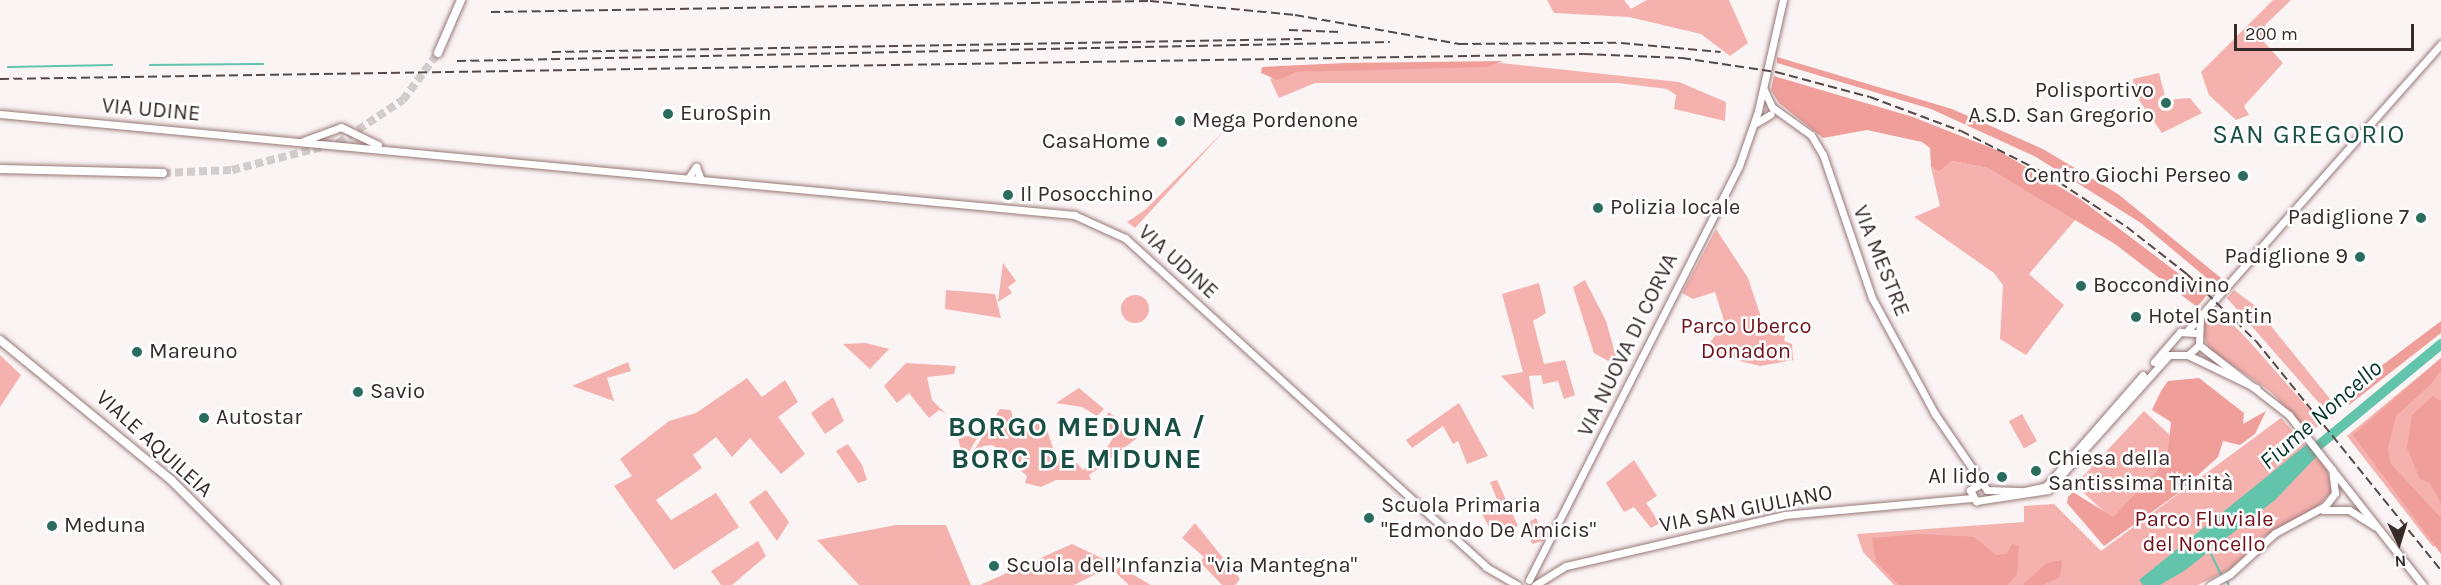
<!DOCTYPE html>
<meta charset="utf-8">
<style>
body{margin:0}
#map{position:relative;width:2441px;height:585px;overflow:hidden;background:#fbf4f4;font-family:Karla,sans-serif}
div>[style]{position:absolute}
.green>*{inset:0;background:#f4b1ad;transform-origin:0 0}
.round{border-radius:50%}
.forest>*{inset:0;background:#ef9e9a}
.water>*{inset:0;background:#63c4ac}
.stream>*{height:1.5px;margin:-0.75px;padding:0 0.75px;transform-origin:0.75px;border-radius:0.75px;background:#63c4ac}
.river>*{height:10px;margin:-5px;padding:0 5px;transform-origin:5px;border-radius:5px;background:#63c4ac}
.primary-tunnel>*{height:8px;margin-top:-4px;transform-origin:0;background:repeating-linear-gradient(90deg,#d4cccc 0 8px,transparent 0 12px)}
.roads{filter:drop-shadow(0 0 2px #967877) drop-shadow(0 0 2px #967877)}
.secondary>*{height:7px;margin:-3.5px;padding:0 3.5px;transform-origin:3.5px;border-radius:3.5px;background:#fff}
.primary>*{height:8px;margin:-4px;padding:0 4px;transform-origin:4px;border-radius:4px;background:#fff}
.rail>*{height:1.5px;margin-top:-0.75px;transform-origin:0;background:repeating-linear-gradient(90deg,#554a49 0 9px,transparent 0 13.5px)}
.dots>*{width:16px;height:16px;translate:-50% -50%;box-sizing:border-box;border:3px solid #fff;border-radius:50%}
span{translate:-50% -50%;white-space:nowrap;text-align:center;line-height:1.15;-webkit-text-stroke:5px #fff;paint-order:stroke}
.poi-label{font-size:22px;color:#372b2a}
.right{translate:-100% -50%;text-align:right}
.left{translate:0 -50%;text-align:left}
.street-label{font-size:22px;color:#372b2a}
.park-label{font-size:22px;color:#72121b}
.water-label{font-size:24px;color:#033329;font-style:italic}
.quarter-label{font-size:26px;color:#1a5044;letter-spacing:1.5px}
.district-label{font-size:28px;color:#1a5044;font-weight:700;letter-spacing:1.5px}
.north{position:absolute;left:2369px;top:513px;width:60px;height:60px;-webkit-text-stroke:4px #fff;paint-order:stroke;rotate:176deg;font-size:16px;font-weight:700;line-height:24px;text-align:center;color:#372b2a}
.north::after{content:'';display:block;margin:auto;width:21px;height:27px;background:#372b2a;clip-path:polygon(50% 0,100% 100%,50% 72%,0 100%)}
.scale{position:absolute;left:2234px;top:24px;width:180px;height:27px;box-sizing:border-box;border:3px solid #372b2a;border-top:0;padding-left:8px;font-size:18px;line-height:21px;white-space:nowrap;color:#372b2a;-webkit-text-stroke:4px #fff;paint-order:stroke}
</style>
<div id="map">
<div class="green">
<div style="clip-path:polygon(1547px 0,1624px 0,1631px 9px,1647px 0,1729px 0,1748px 43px,1730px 56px,1701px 34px,1629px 17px,1554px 13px)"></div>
<div style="clip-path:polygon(2273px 0,2291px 0,2265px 25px,2264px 42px,2283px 63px,2244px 106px,2249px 115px,2236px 120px,2209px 95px,2201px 72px)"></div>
<div style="clip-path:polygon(1501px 63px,1679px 82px,1726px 102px,1725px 121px,1674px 109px,1676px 95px,1667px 89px,1618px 83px,1315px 83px,1279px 98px,1270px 79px,1297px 72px)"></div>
<div style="clip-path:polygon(2159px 73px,2166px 100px,2190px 98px,2202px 113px,2162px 133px,2134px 93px,2133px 79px)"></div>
<div style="clip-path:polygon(1226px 129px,1135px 228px,1127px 222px,1145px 210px)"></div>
<div style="clip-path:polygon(1952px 161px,1988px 168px,2076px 219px,2029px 274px,2064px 305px,2026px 355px,2000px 339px,2003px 285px,1994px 273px,1914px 217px,1940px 206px,1931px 167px,1939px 172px)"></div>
<div style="clip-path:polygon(1716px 229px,1748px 278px,1761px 317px,1770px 329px,1787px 324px,1784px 341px,1792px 344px,1793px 360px,1800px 359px,1760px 366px,1712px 354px,1710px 342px,1725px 324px,1715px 292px,1693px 299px,1682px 293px)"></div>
<div style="clip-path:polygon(1003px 263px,1016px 281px,1008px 287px,1012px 293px,998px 302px)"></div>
<div style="clip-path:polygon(1585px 280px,1606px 321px,1619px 367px,1594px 353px,1573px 287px)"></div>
<div style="clip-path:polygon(1539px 283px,1546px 313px,1533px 321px,1544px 364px,1565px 360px,1575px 395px,1564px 399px,1558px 381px,1543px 384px,1541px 375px,1529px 376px,1534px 410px,1501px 376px,1523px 372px,1502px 294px)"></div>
<div style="clip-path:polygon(946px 290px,995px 294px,1001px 318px,945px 309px)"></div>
<div style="clip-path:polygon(2234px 290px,2254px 305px,2335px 405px,2333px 419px,2227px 298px)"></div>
<div class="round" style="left:1121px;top:295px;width:28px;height:28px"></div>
<div style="clip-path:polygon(2217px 308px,2249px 341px,2324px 426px,2306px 429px,2271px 392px,2209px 349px,2200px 327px)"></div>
<div style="clip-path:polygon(866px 343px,889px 349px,870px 369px,843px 344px)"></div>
<div style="clip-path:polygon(0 355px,21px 375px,0 407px)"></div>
<div style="clip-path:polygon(2441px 358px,2441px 542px,2433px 547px,2347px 436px)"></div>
<div style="clip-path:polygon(628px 362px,631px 371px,607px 378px,614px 401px,572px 386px)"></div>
<div style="clip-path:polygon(906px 363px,956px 366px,954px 374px,927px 377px,932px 400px,946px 414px,939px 410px,929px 418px,909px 393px,897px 403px,884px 386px)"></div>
<div style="clip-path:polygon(747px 378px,762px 397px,785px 380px,798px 402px,778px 417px,805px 454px,781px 474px,750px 438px,732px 457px,716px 437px,693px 455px,702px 468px,656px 500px,671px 520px,716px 493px,739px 527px,674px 570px,614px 486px,632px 476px,620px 459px,669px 421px,696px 413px)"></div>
<div style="clip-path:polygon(1079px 388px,1104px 409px,1097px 416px,1082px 407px,1056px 403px)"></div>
<div style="clip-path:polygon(833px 397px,844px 421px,825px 434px,811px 413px)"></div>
<div style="clip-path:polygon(1459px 403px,1488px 456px,1467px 464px,1458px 441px,1453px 444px,1443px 426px,1412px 448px,1406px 440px)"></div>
<div style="clip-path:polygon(1000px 409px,1011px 410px,1014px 425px,1044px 421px,1054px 451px,1067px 464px,1075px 461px,1083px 470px,1096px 460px,1102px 466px,1089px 475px,1091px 480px,1056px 480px,1041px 487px,1025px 483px,1027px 476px,993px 445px,983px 446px,966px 463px)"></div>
<div style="left:2144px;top:411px;width:50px;height:101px;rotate:43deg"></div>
<div style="clip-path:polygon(1109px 412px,1137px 438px,1106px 462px,1101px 457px,1115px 435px,1103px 420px)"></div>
<div style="left:2022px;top:414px;width:31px;height:15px;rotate:61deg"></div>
<div style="clip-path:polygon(2281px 418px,2327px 469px,2332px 492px,2316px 508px,2263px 537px,2232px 568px,2198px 585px,1894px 585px,1863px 552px,1857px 534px,2024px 522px,2024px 506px,2054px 504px,2101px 551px)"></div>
<div style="clip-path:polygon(979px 435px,963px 462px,958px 437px)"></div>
<div style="clip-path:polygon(848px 444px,862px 465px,867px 480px,858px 483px,836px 451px)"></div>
<div style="clip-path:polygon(1634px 460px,1657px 496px,1646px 503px,1660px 523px,1651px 528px,1634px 507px,1624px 512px,1606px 483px)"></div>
<div style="clip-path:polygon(1497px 480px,1518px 526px,1500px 533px,1497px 522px,1489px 527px,1482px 514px,1498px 502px,1490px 482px)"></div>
<div style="clip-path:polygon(766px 490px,789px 522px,777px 541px,749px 502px)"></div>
<div style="clip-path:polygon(1536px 518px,1546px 540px,1532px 544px,1525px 524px)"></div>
<div style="clip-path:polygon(1195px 523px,1240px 579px,1235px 585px,1222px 585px,1200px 562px,1204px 557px,1182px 538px)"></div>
<div style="clip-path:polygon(896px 525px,946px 525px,971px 585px,859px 585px,817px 540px)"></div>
<div style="clip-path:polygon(758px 541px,766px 556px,732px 585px,721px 585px,711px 571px)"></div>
<div style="clip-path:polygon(1072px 544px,1116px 565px,1112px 569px,1105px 563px,1108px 568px,1074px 585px,980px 585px)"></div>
<div style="clip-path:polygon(1120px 567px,1151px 585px,1129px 585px,1114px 571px)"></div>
</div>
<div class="forest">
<div style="clip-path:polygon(1777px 57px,1952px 109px,2043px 149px,2118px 194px,2221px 278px,2215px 285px,2141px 223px,2036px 157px,1931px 109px,1777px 63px)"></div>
<div style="clip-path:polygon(1503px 61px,1487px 67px,1297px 72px,1277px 80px,1261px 73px,1262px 67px,1345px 63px)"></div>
<div style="clip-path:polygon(1774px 76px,1913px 117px,1999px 151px,2080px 199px,2207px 295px,2197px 307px,2115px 244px,1988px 168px,1952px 161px,1939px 172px,1931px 167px,1930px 148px,1922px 142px,1867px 130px,1823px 138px,1779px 103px,1771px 90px)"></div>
<div style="clip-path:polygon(2441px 321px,2441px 333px,2349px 405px,2340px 397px)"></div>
<div style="clip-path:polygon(2441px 358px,2441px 370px,2431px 384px,2396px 416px,2388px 448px,2390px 463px,2441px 518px,2441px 554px,2353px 435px)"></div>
<div style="clip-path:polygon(2199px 378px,2244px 413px,2243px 424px,2266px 411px,2255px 434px,2240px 445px,2223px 441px,2218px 457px,2177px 494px,2104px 546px,2067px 503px,2068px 497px,2073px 492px,2113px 517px,2167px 460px,2171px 422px,2152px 410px,2161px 391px,2168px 381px)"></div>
<div style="clip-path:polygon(2433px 396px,2441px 402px,2441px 503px,2429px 482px,2420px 479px,2407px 448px,2412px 415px)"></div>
<div style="clip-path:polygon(1919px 534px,1974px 537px,1996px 555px,2007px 554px,2012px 544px,2019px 546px,2017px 575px,2007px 585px,1899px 585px,1876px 562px,1872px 538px)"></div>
<div style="clip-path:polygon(2062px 560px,2060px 577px,2042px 585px,2022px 585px,2047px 563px)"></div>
</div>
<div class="water">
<div style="clip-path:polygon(2307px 444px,2317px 456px,2275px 500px,2184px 571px,2160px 585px,2143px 585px,2139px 580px)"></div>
</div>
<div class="stream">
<div style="left:150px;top:65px;width:113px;rotate:-0.5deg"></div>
<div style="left:8px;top:67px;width:104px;rotate:-1.1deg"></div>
<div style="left:2209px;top:549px;width:28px;rotate:64deg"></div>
<div style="left:2228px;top:582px;width:3px;rotate:72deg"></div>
</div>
<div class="river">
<div style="left:2307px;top:455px;width:174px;rotate:-39.6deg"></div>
</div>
<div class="primary-tunnel">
<div style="left:163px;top:173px;width:69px;rotate:-2.5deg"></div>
<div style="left:232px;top:170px;width:109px;rotate:-14.3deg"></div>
<div style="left:338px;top:143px;width:78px;rotate:-33.5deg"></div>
<div style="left:403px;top:100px;width:59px;rotate:-53.3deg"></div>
</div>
<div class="roads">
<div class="secondary">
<div style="left:1764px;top:90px;width:19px;rotate:65deg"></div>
<div style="left:1772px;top:107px;width:48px;rotate:35.7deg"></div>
<div style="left:1811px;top:135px;width:23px;rotate:59deg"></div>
<div style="left:1823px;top:155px;width:151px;rotate:71.1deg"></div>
<div style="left:1872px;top:298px;width:132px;rotate:61.5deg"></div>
<div style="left:1935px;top:414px;width:92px;rotate:55.6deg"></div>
<div style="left:0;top:114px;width:1079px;rotate:5.37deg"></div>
<div style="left:1074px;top:215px;width:56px;rotate:24.3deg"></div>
<div style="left:1125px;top:238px;width:488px;rotate:42.3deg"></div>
<div style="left:1486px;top:567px;width:36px;rotate:30deg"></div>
<div style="left:1756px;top:123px;width:17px;rotate:-31deg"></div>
<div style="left:303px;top:141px;width:40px;rotate:-20.2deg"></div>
<div style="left:341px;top:127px;width:41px;rotate:25.9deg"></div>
<div style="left:688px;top:178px;width:14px;rotate:-54deg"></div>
<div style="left:696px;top:167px;width:14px;rotate:69deg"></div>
<div style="left:2188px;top:330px;width:382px;rotate:-48.5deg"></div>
<div style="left:2199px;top:345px;width:114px;rotate:37.9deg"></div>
<div style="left:2289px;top:415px;width:216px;rotate:51.8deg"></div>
<div style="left:2188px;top:355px;width:15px;rotate:-42deg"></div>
<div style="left:2199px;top:345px;width:30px;rotate:-88deg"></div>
<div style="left:2154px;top:362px;width:40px;rotate:-49deg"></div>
<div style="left:2180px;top:332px;width:16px;rotate:4deg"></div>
<div style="left:1981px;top:484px;width:13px;rotate:151deg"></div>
<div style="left:1970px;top:490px;width:13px;rotate:61deg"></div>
<div style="left:1976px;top:501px;width:73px;rotate:-8.7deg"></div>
<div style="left:2048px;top:490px;width:181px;rotate:-48.1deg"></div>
<div style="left:2169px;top:355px;width:19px"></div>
<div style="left:2188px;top:355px;width:76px;rotate:25.9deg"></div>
<div style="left:1987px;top:490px;width:38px;rotate:2deg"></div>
<div style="left:2025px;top:491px;width:22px;rotate:-13deg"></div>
<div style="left:2046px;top:486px;width:147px;rotate:-48.9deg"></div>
<div style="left:2323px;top:510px;width:26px"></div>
<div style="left:2349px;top:510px;width:31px;rotate:32deg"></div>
<div style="left:1529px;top:580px;width:464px;rotate:-63.1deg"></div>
<div style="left:1739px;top:166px;width:58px;rotate:-70.9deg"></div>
<div style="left:1758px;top:111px;width:114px;rotate:-77.3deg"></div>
<div style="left:1535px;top:585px;width:36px;rotate:-32deg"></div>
<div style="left:1566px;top:566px;width:225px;rotate:-13.1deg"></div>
<div style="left:1785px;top:515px;width:187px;rotate:-5.2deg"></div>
<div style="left:2210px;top:585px;width:23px;rotate:-29deg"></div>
<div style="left:2230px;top:574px;width:61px;rotate:-42.3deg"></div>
<div style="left:2275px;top:533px;width:57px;rotate:-28.4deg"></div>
<div style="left:2325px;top:506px;width:16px;rotate:-52deg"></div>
<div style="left:2335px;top:493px;width:24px;rotate:-97deg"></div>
</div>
<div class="primary">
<div style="left:438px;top:53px;width:58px;rotate:-66.5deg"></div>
<div style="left:0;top:169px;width:163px;rotate:1.4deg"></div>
<div style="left:0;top:340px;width:222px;rotate:39.3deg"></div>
<div style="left:172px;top:481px;width:147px;rotate:45deg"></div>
</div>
</div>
<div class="rail">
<div style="left:491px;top:12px;width:659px;rotate:-0.96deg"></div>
<div style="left:1150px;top:1px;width:146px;rotate:5.5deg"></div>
<div style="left:1295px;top:15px;width:167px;rotate:10deg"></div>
<div style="left:1459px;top:44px;width:162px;rotate:-0.4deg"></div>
<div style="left:1621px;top:43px;width:100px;rotate:5.1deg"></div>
<div style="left:1289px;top:30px;width:51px;rotate:2.2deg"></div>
<div style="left:552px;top:52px;width:750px;rotate:-0.99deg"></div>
<div style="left:457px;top:61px;width:933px;rotate:-1.17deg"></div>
<div style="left:0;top:79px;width:1584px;rotate:-0.9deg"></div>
<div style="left:1584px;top:54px;width:98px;rotate:2.3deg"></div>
<div style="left:1682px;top:58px;width:95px;rotate:8.5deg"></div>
<div style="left:1776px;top:72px;width:97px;rotate:14.9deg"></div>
<div style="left:1870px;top:97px;width:97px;rotate:20.5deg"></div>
<div style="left:1961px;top:131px;width:97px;rotate:26.8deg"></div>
<div style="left:2048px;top:175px;width:95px;rotate:33.4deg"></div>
<div style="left:2127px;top:227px;width:76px;rotate:38.1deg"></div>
<div style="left:2187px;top:274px;width:96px;rotate:44.2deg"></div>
<div style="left:2256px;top:341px;width:294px;rotate:51.1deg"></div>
</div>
<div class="dots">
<div style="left:2166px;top:103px;background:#2a6d5e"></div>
<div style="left:668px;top:114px;background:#2a6d5e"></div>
<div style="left:1180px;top:121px;background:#2a6d5e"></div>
<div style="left:1162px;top:142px;background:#2a6d5e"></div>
<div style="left:2243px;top:176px;background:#2a6d5e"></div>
<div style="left:1008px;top:195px;background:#2a6d5e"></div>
<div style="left:1598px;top:208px;background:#2a6d5e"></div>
<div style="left:2421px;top:218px;background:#2a6d5e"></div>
<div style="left:2360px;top:257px;background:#2a6d5e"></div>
<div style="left:2081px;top:286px;background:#2a6d5e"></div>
<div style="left:2136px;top:317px;background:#2a6d5e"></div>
<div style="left:137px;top:352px;background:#2a6d5e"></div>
<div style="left:358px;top:392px;background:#2a6d5e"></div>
<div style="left:204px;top:418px;background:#2a6d5e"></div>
<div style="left:2036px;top:471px;background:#2a6d5e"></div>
<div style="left:2002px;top:477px;background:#2a6d5e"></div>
<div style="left:1369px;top:518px;background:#2a6d5e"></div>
<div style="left:52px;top:526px;background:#2a6d5e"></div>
<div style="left:994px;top:566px;background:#2a6d5e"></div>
</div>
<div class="poi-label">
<span class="right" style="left:2154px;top:103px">Polisportivo<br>A.S.D. San Gregorio</span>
<span class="left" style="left:680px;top:114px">EuroSpin</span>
<span class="left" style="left:1192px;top:121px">Mega Pordenone</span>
<span class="right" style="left:1150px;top:142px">CasaHome</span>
<span class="right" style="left:2231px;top:176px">Centro Giochi Perseo</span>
<span class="left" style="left:1020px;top:195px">Il Posocchino</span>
<span class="left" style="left:1610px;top:208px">Polizia locale</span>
<span class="right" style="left:2409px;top:218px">Padiglione 7</span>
<span class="right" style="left:2348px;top:257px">Padiglione 9</span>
<span class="left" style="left:2093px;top:286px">Boccondivino</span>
<span class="left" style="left:2148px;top:317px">Hotel Santin</span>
<span class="left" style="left:149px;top:352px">Mareuno</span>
<span class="left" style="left:370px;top:392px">Savio</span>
<span class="left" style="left:216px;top:418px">Autostar</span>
<span class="left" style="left:2048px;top:471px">Chiesa della<br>Santissima Trinità</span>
<span class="right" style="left:1990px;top:477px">Al lido</span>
<span class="left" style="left:1381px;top:518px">Scuola Primaria<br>"Edmondo De Amicis"</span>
<span class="left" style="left:64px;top:526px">Meduna</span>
<span class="left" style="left:1006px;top:566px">Scuola dell’Infanzia "via Mantegna"</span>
</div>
<div class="street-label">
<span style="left:151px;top:110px;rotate:5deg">VIA UDINE</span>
<span style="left:1881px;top:261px;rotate:68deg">VIA MESTRE</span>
<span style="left:1178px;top:262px;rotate:42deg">VIA UDINE</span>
<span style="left:1628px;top:345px;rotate:-64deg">VIA NUOVA DI CORVA</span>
<span style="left:154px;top:444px;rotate:42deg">VIALE AQUILEIA</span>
<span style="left:1746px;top:509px;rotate:-11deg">VIA SAN GIULIANO</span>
</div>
<div class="park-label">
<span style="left:1746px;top:339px">Parco Uberco<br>Donadon</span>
<span style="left:2204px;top:532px">Parco Fluviale<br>del Noncello</span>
</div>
<div class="water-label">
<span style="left:2321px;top:415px;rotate:-41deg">Fiume Noncello</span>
</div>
<div class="quarter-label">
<span style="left:2309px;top:135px">SAN GREGORIO</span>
</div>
<div class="district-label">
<span style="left:1077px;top:443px">BORGO MEDUNA /<br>BORC DE MIDUNE</span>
</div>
<div class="north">N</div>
<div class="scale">200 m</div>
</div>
